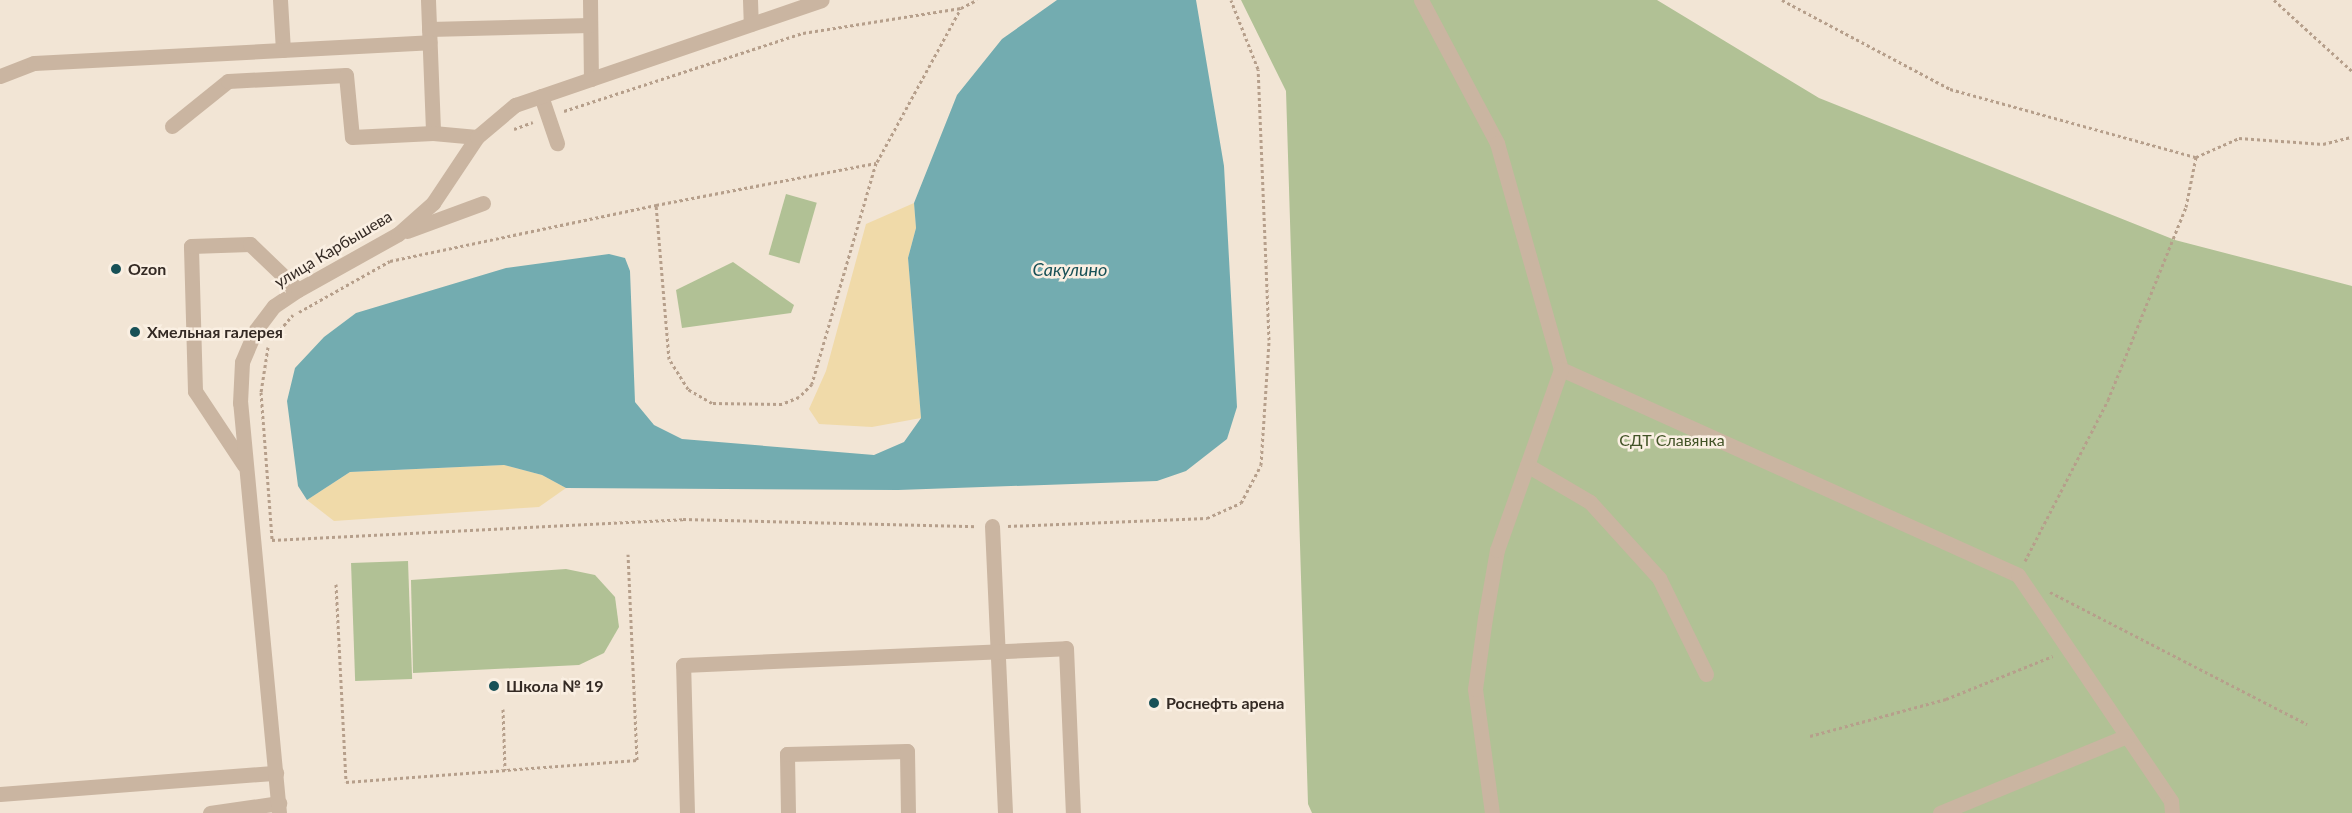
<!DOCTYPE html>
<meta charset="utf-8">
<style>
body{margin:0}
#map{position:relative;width:2352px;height:813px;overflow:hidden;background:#f2e5d5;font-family:Lato,sans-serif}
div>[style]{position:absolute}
.green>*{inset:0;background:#b1c195;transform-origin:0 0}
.sand>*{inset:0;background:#f0daa9}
.water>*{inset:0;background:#73acb0}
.path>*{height:3px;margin-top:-1.5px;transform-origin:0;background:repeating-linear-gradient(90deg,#b69f8b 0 3px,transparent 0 6px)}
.minor>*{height:15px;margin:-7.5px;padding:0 7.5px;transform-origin:7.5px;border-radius:7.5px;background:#cab5a1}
.dots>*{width:16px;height:16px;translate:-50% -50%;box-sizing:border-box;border:3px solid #faefe2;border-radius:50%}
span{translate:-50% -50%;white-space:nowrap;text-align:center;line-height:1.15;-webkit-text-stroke:5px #faefe2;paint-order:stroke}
.street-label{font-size:16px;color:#342a24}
.poi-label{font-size:16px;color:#342a24;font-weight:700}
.left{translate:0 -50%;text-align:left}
.park-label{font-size:16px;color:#425327}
.water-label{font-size:18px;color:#185157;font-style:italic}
</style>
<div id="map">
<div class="green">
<div style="clip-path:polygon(1241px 0,1657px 0,1819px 98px,2175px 240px,2352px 286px,2352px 813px,1312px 813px,1308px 804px,1286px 91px)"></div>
<div style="left:786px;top:194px;width:32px;height:63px;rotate:16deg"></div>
<div style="clip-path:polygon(733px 262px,794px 305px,791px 313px,682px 328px,676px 290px)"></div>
<div style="left:408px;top:561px;width:118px;height:57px;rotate:88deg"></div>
<div style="clip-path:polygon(566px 569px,595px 575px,615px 597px,619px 627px,604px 653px,579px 665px,413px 673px,411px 580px)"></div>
</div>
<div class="sand">
<div style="clip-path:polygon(914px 203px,916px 228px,908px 258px,921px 418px,872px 427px,819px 424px,809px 409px,826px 371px,866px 224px)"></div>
<div style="clip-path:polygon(504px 465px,542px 475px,566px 488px,539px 507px,334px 521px,307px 500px,350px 472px)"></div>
</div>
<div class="water">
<div style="clip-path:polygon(1057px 0,1196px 0,1224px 166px,1237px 407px,1227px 439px,1186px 471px,1157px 481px,898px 490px,566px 488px,542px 475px,504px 465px,350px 472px,307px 500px,298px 486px,287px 401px,295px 368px,324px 337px,356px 313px,506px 268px,609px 254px,625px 258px,630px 271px,635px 402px,654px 425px,682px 439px,874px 455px,904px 442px,921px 418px,908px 258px,916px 228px,914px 203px,957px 95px,1002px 39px)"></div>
</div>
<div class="path">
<div style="left:1782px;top:0;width:190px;rotate:27.9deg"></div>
<div style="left:1950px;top:89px;width:255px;rotate:15.5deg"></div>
<div style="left:2274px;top:0;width:105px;rotate:42.3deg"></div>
<div style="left:564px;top:111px;width:251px;rotate:-18.1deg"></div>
<div style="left:803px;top:33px;width:160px;rotate:-9deg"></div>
<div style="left:514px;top:129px;width:20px;rotate:-20deg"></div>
<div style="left:877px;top:162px;width:175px;rotate:-61.4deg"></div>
<div style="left:961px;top:8px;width:18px;rotate:-27deg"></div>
<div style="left:876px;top:163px;width:230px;rotate:106.2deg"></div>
<div style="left:812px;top:384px;width:18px;rotate:135deg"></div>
<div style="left:799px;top:397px;width:18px;rotate:158deg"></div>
<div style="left:782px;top:404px;width:70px;rotate:-179.2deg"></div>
<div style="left:712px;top:403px;width:28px;rotate:-150deg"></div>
<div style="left:688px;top:389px;width:36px;rotate:-122deg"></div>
<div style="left:669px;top:359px;width:155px;rotate:-94.8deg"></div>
<div style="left:656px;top:205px;width:224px;rotate:-10.8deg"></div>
<div style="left:299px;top:312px;width:104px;rotate:-29.3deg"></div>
<div style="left:390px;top:261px;width:272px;rotate:-11.9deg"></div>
<div style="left:272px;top:339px;width:32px;rotate:-49deg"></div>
<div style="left:268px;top:347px;width:46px;rotate:98.8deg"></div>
<div style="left:261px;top:392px;width:148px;rotate:85.7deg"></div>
<div style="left:272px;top:540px;width:412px;rotate:-2.9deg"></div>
<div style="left:683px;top:519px;width:294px;rotate:1.4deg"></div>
<div style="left:1008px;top:526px;width:199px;rotate:-2.3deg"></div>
<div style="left:1207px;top:518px;width:37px;rotate:-24deg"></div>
<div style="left:1241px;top:503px;width:43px;rotate:-62.2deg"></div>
<div style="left:1261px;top:465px;width:125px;rotate:-86.3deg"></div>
<div style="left:1269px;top:340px;width:271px;rotate:-92.3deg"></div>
<div style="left:1258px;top:69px;width:74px;rotate:-111.4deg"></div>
<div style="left:2025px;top:561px;width:181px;rotate:-62.7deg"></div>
<div style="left:2108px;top:400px;width:208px;rotate:-68deg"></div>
<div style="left:2186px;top:207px;width:51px;rotate:-78.7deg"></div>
<div style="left:2196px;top:157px;width:47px;rotate:-23.8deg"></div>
<div style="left:2239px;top:138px;width:84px;rotate:4.1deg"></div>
<div style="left:2323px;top:144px;width:30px;rotate:-14deg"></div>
<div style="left:336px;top:584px;width:198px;rotate:87.1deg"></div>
<div style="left:346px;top:782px;width:292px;rotate:-4.3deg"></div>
<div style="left:637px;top:760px;width:206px;rotate:-92.5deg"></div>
<div style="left:2050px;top:592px;width:289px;rotate:27.2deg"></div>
<div style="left:503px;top:709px;width:61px;rotate:88.1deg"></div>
<div style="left:1810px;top:736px;width:141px;rotate:-15.2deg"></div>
<div style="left:1946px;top:699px;width:115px;rotate:-21.9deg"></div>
</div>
<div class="minor">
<div style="left:280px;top:0;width:50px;rotate:86.6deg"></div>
<div style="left:428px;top:0;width:133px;rotate:87.8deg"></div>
<div style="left:433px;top:133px;width:44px;rotate:5.2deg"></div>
<div style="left:590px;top:0;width:79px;rotate:89.3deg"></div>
<div style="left:750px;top:0;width:24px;rotate:88deg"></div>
<div style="left:1421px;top:0;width:162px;rotate:62deg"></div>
<div style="left:1497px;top:143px;width:235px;rotate:74.2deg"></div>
<div style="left:1561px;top:369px;width:501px;rotate:24.26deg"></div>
<div style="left:2018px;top:575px;width:273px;rotate:55.9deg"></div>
<div style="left:2171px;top:801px;width:12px;rotate:85deg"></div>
<div style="left:429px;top:29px;width:161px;rotate:-1.4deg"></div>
<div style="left:0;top:76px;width:36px;rotate:-21deg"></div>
<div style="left:34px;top:63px;width:396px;rotate:-3deg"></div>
<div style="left:541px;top:96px;width:50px;rotate:71.2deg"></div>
<div style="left:172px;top:126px;width:72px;rotate:-38.8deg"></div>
<div style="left:228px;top:81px;width:118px;rotate:-2.9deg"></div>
<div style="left:346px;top:75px;width:62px;rotate:84.5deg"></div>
<div style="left:352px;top:137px;width:81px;rotate:-2.8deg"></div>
<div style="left:407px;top:231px;width:81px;rotate:-20.2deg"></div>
<div style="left:244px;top:465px;width:89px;rotate:-123.5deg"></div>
<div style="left:195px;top:391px;width:145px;rotate:-91.6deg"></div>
<div style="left:191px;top:246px;width:59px;rotate:-1.9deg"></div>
<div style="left:250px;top:244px;width:66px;rotate:43.8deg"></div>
<div style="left:1527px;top:465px;width:73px;rotate:30.4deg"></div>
<div style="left:1590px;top:502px;width:103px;rotate:47.8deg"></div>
<div style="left:1659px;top:578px;width:107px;rotate:63.9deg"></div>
<div style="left:992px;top:526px;width:287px;rotate:87.4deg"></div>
<div style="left:0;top:794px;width:277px;rotate:-4.4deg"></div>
<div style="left:210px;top:813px;width:70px;rotate:-8.2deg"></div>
<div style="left:279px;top:813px;width:412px;rotate:-95.4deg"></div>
<div style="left:240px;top:403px;width:41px;rotate:-87.2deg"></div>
<div style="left:242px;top:362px;width:34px;rotate:-67deg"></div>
<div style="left:255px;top:331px;width:31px;rotate:-53deg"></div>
<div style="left:274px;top:306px;width:29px;rotate:-34deg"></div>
<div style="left:298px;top:290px;width:115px;rotate:-29.2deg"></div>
<div style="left:398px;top:234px;width:47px;rotate:-41.5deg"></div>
<div style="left:433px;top:203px;width:79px;rotate:-56.3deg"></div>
<div style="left:477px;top:137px;width:50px;rotate:-40.1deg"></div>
<div style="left:515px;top:105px;width:324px;rotate:-18.9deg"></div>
<div style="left:687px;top:813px;width:148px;rotate:-91.5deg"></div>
<div style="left:683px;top:665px;width:383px;rotate:-2.5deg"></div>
<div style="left:1066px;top:648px;width:165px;rotate:87.6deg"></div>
<div style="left:788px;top:813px;width:59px;rotate:-91deg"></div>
<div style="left:787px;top:754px;width:120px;rotate:-1.4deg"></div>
<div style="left:907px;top:751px;width:62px;rotate:89.1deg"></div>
<div style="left:1492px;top:813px;width:125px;rotate:-97.8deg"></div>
<div style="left:1475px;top:689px;width:72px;rotate:-82deg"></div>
<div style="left:1485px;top:618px;width:69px;rotate:-80deg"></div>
<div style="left:1497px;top:550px;width:192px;rotate:-70.5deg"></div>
<div style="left:1940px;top:813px;width:202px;rotate:-22.4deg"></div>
</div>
<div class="dots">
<div style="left:116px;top:269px;background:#185157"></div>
<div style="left:135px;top:332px;background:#185157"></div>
<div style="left:494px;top:686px;background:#185157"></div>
<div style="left:1154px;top:703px;background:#185157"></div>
</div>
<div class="street-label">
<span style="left:333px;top:249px;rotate:-31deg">улица Карбышева</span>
</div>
<div class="poi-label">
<span class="left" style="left:128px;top:269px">Ozon</span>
<span class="left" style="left:147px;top:332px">Хмельная галерея</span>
<span class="left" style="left:506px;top:686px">Школа № 19</span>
<span class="left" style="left:1166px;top:703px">Роснефть арена</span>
</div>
<div class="park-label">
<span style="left:1672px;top:440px">СДТ Славянка</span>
</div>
<div class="water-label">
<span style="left:1070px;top:269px">Сакулино</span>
</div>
</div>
